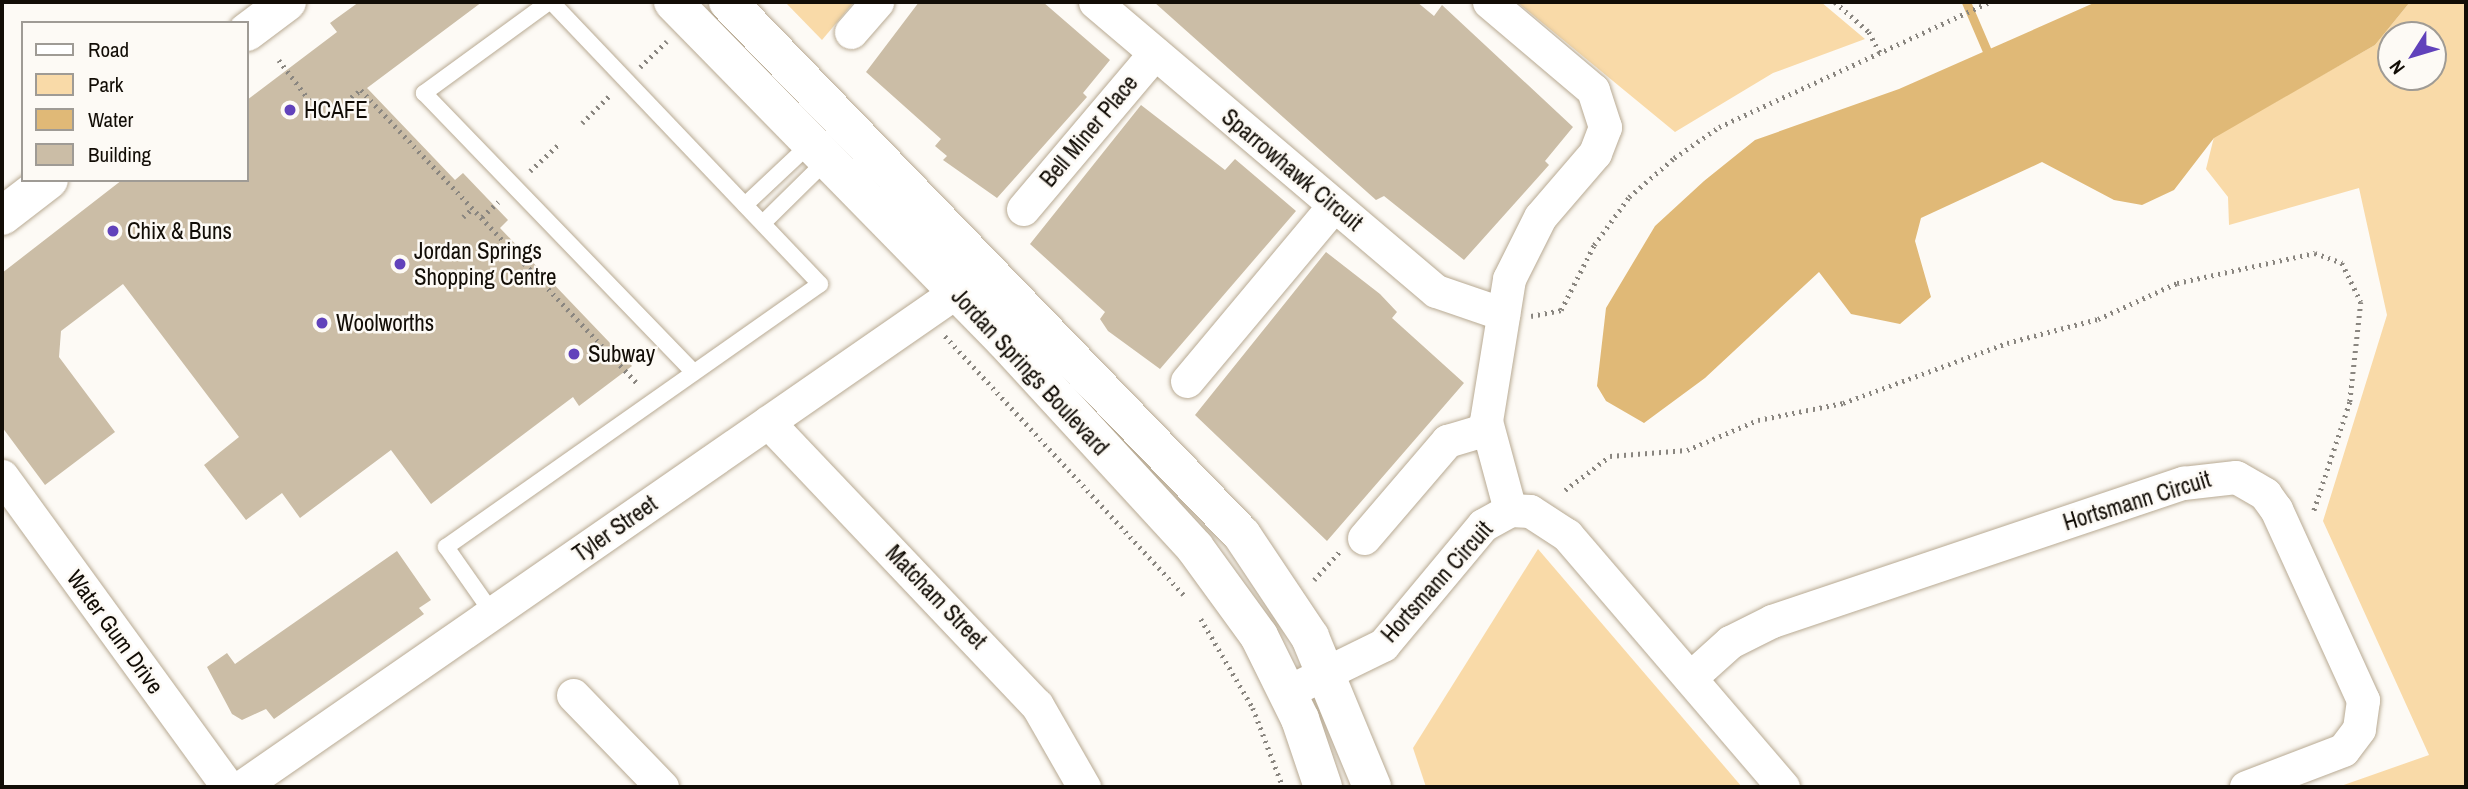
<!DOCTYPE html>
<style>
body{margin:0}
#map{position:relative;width:2468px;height:789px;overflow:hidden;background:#fdfaf5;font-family:"Archivo Narrow",sans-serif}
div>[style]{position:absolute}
.green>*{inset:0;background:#f9daa8}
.water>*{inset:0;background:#e0b977}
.stream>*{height:9px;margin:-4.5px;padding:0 4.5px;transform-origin:4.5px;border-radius:4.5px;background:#e0b977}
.building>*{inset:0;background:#cbbda6}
.path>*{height:4.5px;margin-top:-2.25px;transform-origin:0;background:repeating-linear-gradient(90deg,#8a8680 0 2px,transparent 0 7px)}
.roads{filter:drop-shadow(0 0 2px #b8aa93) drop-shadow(0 0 2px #b8aa93)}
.lane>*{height:16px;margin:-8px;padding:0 8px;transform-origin:8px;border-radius:8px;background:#fff}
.street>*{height:33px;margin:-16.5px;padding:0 16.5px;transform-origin:16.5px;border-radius:16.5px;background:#fff}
.secondary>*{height:38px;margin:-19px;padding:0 19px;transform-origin:19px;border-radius:19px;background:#fff}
.dots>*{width:19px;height:19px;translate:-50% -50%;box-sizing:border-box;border:4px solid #fdfaf5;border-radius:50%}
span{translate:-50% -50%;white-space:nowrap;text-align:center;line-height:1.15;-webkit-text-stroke:5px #fdfaf5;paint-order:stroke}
.poi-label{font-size:23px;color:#120d06}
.left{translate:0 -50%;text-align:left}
.street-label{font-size:23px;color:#120d06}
.frame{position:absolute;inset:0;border:4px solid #120d06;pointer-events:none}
.legend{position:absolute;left:21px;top:21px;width:228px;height:161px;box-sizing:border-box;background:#fdfaf5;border:2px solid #9f9b95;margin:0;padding:9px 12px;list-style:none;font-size:21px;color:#120d06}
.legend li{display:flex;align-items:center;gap:14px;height:35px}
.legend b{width:35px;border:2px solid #9f9b95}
.north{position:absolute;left:2377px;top:21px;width:70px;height:70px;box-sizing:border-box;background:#fdfaf5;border:2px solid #9f9b95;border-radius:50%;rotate:233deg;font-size:19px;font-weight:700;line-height:28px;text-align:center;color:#120d06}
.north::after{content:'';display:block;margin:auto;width:24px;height:32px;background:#6142bb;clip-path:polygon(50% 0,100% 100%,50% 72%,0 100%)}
</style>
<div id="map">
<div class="green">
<div style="clip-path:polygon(785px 2px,854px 2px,822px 40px)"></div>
<div style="clip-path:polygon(1517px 2px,1821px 2px,1865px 39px,1773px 73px,1675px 132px)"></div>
<div style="clip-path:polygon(evenodd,2410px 2px,2466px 2px,2466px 787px,2338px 787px,2429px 755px,2323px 521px,2387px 315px,2359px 188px,2229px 225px,2228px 197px,2206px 169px,2214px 137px,2375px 45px,2410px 2px,2391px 35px,2433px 35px,2433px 77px,2391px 77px,2391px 35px)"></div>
<div style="clip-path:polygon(1538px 549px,1742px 787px,1426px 787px,1413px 748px)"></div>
</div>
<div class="water">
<div style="clip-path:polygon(2096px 2px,2410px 2px,2375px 45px,2214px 138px,2174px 190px,2142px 205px,2114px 200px,2042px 162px,1921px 218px,1915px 241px,1931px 297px,1900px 324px,1851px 314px,1819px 272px,1705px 378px,1644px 423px,1606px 401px,1597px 386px,1606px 308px,1655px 226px,1704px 181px,1755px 140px,1899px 89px)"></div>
</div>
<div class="stream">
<div style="left:1966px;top:2px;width:53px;rotate:66.8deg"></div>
</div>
<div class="building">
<div style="clip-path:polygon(359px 2px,482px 2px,367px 88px,455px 180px,463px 173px,508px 220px,500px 228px,632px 366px,579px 406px,573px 397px,431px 504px,391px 450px,300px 518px,282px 493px,246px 520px,204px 465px,239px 437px,123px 284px,61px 331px,59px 357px,115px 432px,45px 485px,2px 427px,2px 273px,122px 180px,247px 180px,247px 100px,337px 32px,330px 23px)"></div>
<div style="clip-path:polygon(919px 2px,1043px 2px,1110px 60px,1083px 93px,1087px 97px,997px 198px,943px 160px,947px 156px,935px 146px,941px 139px,866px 72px)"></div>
<div style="clip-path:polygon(1154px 2px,1417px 2px,1434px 16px,1442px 5px,1573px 127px,1545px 161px,1549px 165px,1464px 260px,1384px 196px,1376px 200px)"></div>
<div style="clip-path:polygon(1141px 105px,1225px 170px,1235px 159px,1296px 211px,1160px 369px,1108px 331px,1100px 319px,1105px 312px,1030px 244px)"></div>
<div style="clip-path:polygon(1326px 252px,1380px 294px,1397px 312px,1392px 318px,1464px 383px,1327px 541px,1195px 415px)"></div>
<div style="clip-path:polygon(397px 551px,431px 600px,419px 608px,424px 614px,274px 719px,266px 709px,242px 720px,232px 714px,207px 667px,227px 653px,235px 664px)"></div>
</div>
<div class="path">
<div style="left:1835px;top:2px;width:45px;rotate:41.4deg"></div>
<div style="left:1869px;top:32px;width:27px;rotate:62deg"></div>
<div style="left:279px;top:60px;width:73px;rotate:52.8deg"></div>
<div style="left:323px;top:118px;width:47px;rotate:-36.4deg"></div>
<div style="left:361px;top:90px;width:405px;rotate:46.7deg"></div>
<div style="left:640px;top:67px;width:37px;rotate:-44deg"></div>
<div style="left:582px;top:123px;width:41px;rotate:-45deg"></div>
<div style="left:530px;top:171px;width:41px;rotate:-43deg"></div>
<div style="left:463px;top:217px;width:13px;rotate:-42deg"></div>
<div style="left:482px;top:217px;width:22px;rotate:-43deg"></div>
<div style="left:1531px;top:316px;width:31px;rotate:-11deg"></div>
<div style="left:1561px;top:310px;width:73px;rotate:-63.1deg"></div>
<div style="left:1594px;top:245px;width:59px;rotate:-53.9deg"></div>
<div style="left:1629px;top:197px;width:60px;rotate:-40.9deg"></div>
<div style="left:1674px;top:158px;width:55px;rotate:-34.6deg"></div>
<div style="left:1719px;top:127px;width:298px;rotate:-24.8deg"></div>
<div style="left:945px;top:336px;width:352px;rotate:47.3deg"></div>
<div style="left:1565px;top:490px;width:56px;rotate:-37.1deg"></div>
<div style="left:1610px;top:456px;width:77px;rotate:-4.5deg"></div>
<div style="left:1687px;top:450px;width:77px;rotate:-22.9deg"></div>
<div style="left:1758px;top:420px;width:87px;rotate:-11.3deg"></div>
<div style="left:1843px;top:403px;width:175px;rotate:-20.1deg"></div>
<div style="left:2007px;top:343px;width:94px;rotate:-14.8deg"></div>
<div style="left:2098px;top:319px;width:87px;rotate:-24.5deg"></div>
<div style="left:2177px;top:283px;width:141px;rotate:-12.3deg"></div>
<div style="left:2315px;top:253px;width:29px;rotate:20deg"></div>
<div style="left:2342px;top:263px;width:43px;rotate:64deg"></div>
<div style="left:2361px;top:302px;width:101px;rotate:96.3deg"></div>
<div style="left:2350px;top:402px;width:118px;rotate:108.3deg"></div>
<div style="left:1314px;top:580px;width:38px;rotate:-48deg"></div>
<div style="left:1201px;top:619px;width:103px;rotate:59.7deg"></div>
<div style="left:1253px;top:708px;width:85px;rotate:69.2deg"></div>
</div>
<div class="roads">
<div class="lane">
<div style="left:549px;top:2px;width:155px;rotate:143.9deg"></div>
<div style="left:424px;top:93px;width:386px;rotate:46deg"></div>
<div style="left:745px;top:205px;width:92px;rotate:-43.2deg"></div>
<div style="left:763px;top:223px;width:93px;rotate:-44.6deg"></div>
<div style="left:493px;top:614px;width:82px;rotate:-125deg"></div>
<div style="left:446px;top:547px;width:457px;rotate:-35.1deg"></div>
<div style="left:820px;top:284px;width:390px;rotate:-133.6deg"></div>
</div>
<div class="street">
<div style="left:1095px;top:2px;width:447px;rotate:40.3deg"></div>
<div style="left:1436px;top:291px;width:71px;rotate:18.9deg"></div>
<div style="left:1489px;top:2px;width:136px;rotate:40.2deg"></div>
<div style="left:1593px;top:90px;width:39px;rotate:72deg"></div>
<div style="left:1605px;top:127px;width:28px;rotate:111deg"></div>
<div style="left:1595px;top:153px;width:84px;rotate:130.7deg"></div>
<div style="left:1540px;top:217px;width:69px;rotate:116.6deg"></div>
<div style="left:1509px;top:279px;width:144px;rotate:99.2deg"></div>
<div style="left:1486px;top:421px;width:92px;rotate:74.9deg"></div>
<div style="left:851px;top:32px;width:40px;rotate:-49deg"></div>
<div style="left:1023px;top:209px;width:204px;rotate:-49.8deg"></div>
<div style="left:1187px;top:381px;width:229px;rotate:-50.1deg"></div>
<div style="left:768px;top:422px;width:390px;rotate:46.5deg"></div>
<div style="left:1037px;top:705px;width:95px;rotate:60.2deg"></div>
<div style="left:2px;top:476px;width:384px;rotate:54deg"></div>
<div style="left:1364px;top:538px;width:128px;rotate:-49.4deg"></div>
<div style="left:1447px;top:441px;width:42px;rotate:-16.7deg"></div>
<div style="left:1690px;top:678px;width:54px;rotate:-42deg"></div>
<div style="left:1730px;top:642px;width:47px;rotate:-26.6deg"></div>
<div style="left:1772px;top:621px;width:434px;rotate:-18.6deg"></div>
<div style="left:2183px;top:483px;width:53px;rotate:-6.5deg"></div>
<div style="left:2236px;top:477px;width:34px;rotate:30deg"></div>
<div style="left:2265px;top:494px;width:19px;rotate:54deg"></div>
<div style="left:2276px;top:509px;width:210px;rotate:65.5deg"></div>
<div style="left:2363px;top:700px;width:29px;rotate:98deg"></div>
<div style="left:2359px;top:729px;width:26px;rotate:127deg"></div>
<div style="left:2343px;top:750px;width:104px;rotate:159.1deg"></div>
<div style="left:1287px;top:692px;width:107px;rotate:-26.1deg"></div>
<div style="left:1383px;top:645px;width:156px;rotate:-50.2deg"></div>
<div style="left:1483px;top:525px;width:31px;rotate:-29deg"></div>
<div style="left:1510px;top:510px;width:20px;rotate:3deg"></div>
<div style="left:1530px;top:511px;width:44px;rotate:33deg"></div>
<div style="left:1567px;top:535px;width:332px;rotate:49.4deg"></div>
<div style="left:573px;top:695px;width:128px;rotate:45.9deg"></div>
<div style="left:241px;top:787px;width:898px;rotate:-34.7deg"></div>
</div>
<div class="secondary">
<div style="left:673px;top:2px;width:473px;rotate:45.6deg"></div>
<div style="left:1004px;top:340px;width:282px;rotate:47.4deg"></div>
<div style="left:1195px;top:548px;width:109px;rotate:54deg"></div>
<div style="left:1259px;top:636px;width:93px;rotate:63.7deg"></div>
<div style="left:1300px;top:719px;width:72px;rotate:71.3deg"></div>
<div style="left:728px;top:2px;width:740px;rotate:46.04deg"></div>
<div style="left:1242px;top:535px;width:123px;rotate:56.3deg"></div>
<div style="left:1310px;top:637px;width:162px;rotate:67.5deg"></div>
<div style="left:247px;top:32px;width:50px;rotate:-36.9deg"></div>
<div style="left:2px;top:216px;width:59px;rotate:-37.5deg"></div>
</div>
</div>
<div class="dots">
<div style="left:290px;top:110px;background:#6142bb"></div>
<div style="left:113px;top:231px;background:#6142bb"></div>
<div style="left:400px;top:264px;background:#6142bb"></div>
<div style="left:322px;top:323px;background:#6142bb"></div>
<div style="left:574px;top:354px;background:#6142bb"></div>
</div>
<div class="poi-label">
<span class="left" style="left:304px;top:110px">HCAFE</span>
<span class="left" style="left:127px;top:231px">Chix &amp; Buns</span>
<span class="left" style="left:414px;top:264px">Jordan Springs<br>Shopping Centre</span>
<span class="left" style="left:336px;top:323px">Woolworths</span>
<span class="left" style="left:588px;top:354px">Subway</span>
</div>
<div class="street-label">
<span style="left:1089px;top:131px;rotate:-50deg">Bell Miner Place</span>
<span style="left:1292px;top:170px;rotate:40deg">Sparrowhawk Circuit</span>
<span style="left:1030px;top:372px;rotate:47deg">Jordan Springs Boulevard</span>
<span style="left:2137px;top:501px;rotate:-17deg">Hortsmann Circuit</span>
<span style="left:615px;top:529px;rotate:-35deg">Tyler Street</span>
<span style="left:1437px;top:582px;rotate:-48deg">Hortsmann Circuit</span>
<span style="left:936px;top:597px;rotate:46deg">Matcham Street</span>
<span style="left:115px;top:632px;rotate:54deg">Water Gum Drive</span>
</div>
<div class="frame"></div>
<ul class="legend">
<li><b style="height:9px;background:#fff"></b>Road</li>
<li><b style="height:19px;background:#f9daa8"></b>Park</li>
<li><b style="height:19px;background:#e0b977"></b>Water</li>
<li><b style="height:19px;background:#cbbda6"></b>Building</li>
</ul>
<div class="north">N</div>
</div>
